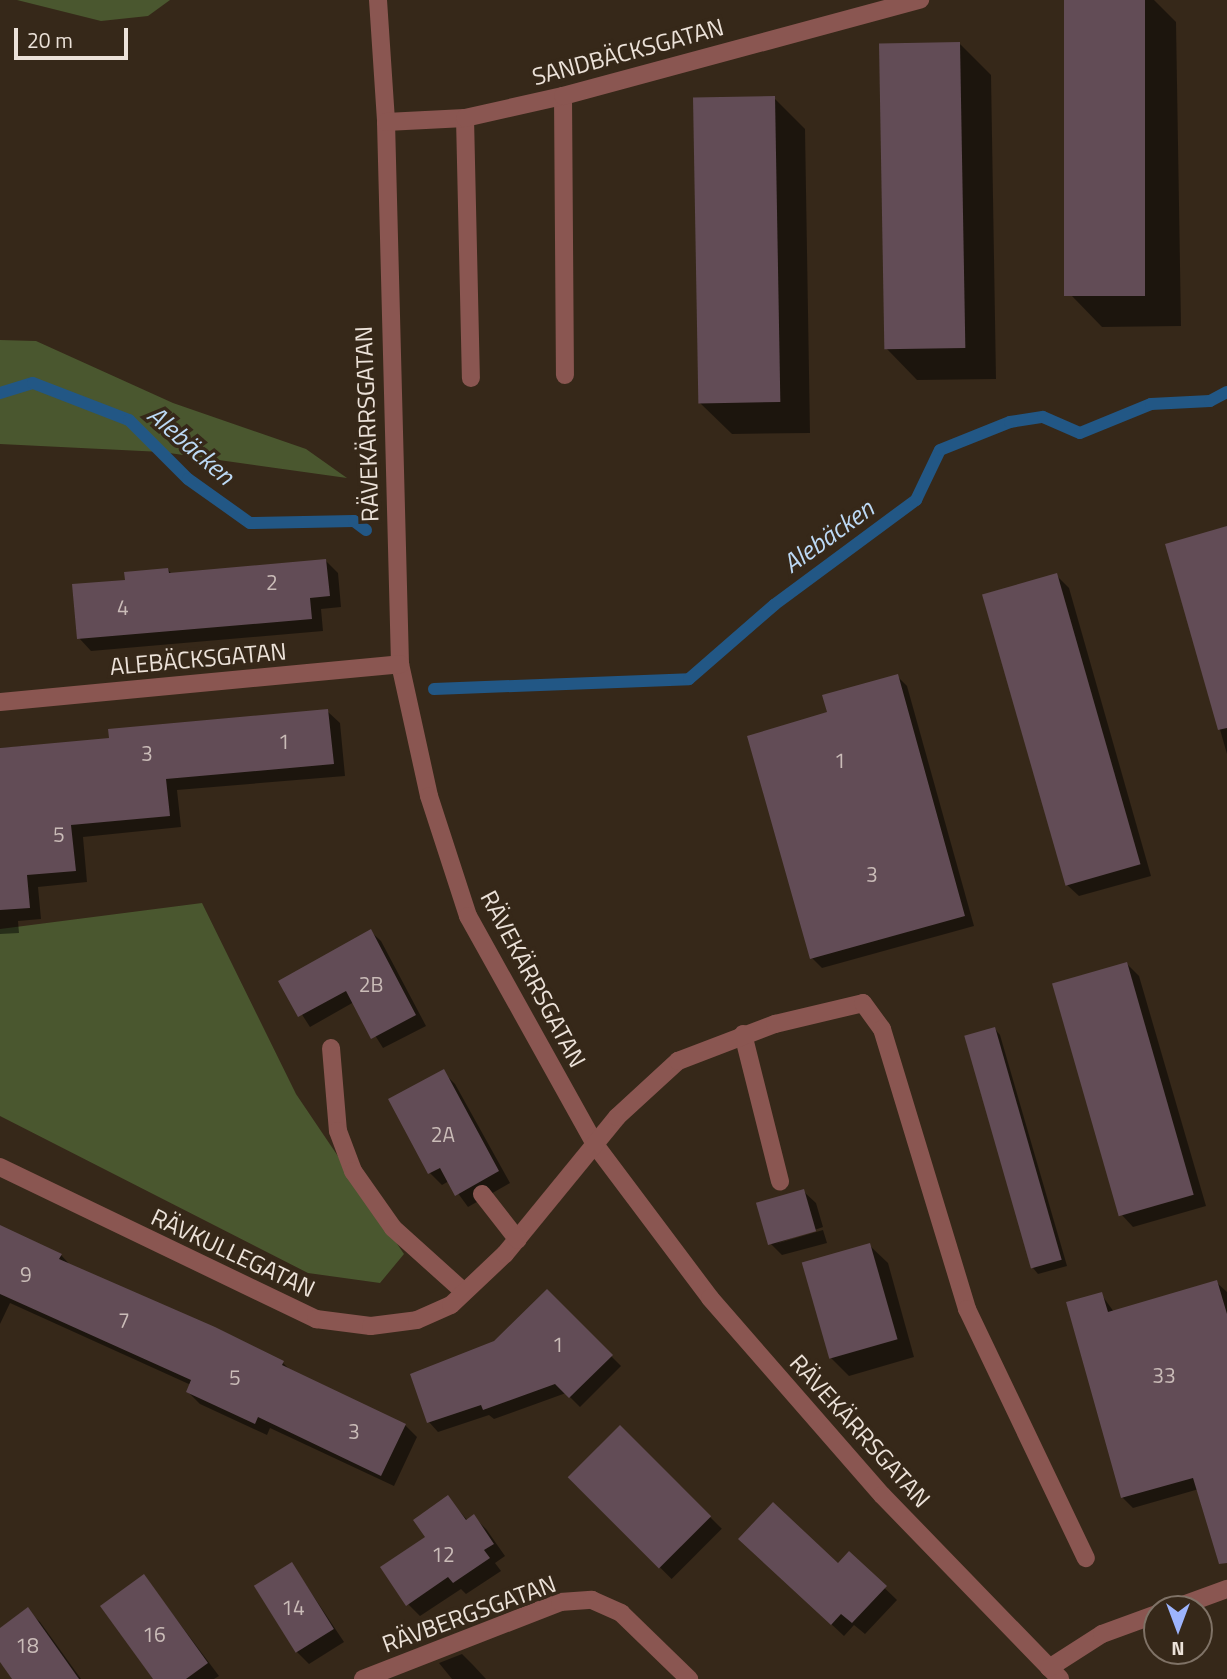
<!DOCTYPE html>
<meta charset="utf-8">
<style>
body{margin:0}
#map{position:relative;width:1227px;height:1679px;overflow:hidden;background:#362819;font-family:"Titillium Web",sans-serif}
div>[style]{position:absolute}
.green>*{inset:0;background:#4a572f}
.shadow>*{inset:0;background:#0007;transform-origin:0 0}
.stream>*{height:12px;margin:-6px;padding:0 6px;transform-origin:6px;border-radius:6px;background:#225785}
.building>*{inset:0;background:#624c56;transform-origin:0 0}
.minor>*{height:18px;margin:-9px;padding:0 9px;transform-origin:9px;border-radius:9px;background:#8a5651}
span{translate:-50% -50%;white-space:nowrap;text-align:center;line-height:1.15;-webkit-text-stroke:7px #362819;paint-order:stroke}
.number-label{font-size:21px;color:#cabcb8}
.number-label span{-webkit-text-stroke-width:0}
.street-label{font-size:24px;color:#ece2d9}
.water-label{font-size:26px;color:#bcd9f5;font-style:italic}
.north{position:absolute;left:1143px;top:1595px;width:70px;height:70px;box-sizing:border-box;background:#362819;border:2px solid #7f7266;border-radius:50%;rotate:180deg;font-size:19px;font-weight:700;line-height:28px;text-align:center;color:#ece2d9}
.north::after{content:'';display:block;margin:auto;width:24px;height:32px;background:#9db4fd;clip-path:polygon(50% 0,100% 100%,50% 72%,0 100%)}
.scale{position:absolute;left:14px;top:28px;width:114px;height:32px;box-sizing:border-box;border:4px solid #ece2d9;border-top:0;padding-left:9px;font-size:21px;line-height:24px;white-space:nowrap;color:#ece2d9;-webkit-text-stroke:5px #362819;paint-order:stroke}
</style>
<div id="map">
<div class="green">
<div style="clip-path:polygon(17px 0,170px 0,148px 16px,101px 21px)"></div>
<div style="clip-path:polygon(0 340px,36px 341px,173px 403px,306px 449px,347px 478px,162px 452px,0 444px)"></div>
<div style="clip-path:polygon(202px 903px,296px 1094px,404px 1254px,380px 1283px,308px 1273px,0 1116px,0 929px)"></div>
</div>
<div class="shadow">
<div style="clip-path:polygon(1065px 0,1154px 0,1176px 22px,1181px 326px,1102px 327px,1071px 295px)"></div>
<div style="clip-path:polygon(960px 44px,991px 75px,996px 379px,917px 380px,886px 348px)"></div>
<div style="clip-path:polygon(774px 98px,805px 129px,810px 433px,732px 434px,700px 403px)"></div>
<div style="clip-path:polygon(1227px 528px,1227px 754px,1167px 545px)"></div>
<div style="clip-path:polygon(326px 561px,338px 573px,341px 607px,321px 609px,323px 631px,91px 651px,79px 638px,127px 581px,168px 570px,173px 575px)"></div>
<div style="clip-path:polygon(1056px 575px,1069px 588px,1151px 876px,1079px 896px,1066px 884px)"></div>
<div style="clip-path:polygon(897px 676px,907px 686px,974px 926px,822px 968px,812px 958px,829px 714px)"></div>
<div style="clip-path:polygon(327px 711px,340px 723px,345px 776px,177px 790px,181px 827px,83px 837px,87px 882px,38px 887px,41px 919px,18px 921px,19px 933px,0 934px,0 748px,111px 740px)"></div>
<div style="clip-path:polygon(370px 931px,381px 941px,426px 1026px,383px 1048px,354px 1002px,310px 1027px,281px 982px)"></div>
<div style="clip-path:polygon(1127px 964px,1139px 976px,1206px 1206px,1133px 1227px,1121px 1214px)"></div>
<div style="clip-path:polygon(995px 1029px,1000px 1035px,1067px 1266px,1038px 1274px,1033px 1268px)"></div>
<div style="clip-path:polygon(443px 1072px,455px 1084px,510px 1183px,468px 1207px,449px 1181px,442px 1185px,430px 1173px)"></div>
<div style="clip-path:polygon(803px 1191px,816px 1203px,823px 1227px,775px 1244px,823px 1230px,827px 1243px,782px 1255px,770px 1243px)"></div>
<div style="clip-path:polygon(0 1227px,61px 1255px,72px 1267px,283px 1363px,291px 1371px,405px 1425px,417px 1437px,394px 1486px,270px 1428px,267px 1435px,200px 1404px,188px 1392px,191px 1385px,10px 1303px,0 1324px)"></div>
<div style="clip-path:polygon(869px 1245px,888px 1263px,914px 1357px,849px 1376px,831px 1358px)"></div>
<div style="clip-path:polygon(1216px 1282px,1227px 1292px,1227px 1541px,1199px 1489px,1133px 1508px,1123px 1498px,1068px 1303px,1101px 1294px,1114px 1312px)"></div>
<div style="clip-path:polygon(547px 1292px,621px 1366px,580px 1407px,566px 1393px,494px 1419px,489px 1415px,438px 1432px,429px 1422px,495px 1343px)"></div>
<div style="left:620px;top:1427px;width:144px;height:71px;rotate:45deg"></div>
<div style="clip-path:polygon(448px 1498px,468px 1521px,474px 1517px,486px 1529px,505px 1556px,495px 1563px,501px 1571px,466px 1594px,461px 1589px,420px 1616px,408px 1604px,427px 1537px)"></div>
<div style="clip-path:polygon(753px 1551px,838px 1565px,849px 1554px,897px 1600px,865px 1634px,854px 1625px,844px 1636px)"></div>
<div style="clip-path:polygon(292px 1564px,344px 1642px,309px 1664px,297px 1652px)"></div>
<div style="clip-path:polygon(144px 1576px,219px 1676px,214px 1679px,155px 1679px)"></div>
<div style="clip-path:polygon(27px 1610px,40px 1622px,81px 1679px,15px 1679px,0 1659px,0 1630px)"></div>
<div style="clip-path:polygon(462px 1654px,473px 1665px,486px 1679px,452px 1679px,439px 1663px)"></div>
</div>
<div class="stream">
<div style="left:0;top:393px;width:34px;rotate:-17deg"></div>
<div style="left:33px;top:383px;width:103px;rotate:21.1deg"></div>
<div style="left:129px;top:420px;width:83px;rotate:45deg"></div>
<div style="left:188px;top:479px;width:76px;rotate:35.4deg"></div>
<div style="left:250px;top:523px;width:104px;rotate:-1.1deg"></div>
<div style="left:354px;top:521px;width:15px;rotate:37deg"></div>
<div style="left:434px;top:689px;width:255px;rotate:-2.2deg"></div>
<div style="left:689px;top:679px;width:113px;rotate:-41deg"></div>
<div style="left:774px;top:605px;width:177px;rotate:-36.5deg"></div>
<div style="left:916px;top:500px;width:55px;rotate:-64.4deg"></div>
<div style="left:940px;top:450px;width:75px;rotate:-21.8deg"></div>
<div style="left:1010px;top:422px;width:33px;rotate:-9deg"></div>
<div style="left:1043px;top:417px;width:40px;rotate:23.4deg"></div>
<div style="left:1080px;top:433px;width:77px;rotate:-22.2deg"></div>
<div style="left:1151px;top:404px;width:59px;rotate:-2.9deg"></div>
<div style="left:1210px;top:401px;width:19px;rotate:-28deg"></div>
</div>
<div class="building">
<div style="left:1064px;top:0;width:81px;height:296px"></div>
<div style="left:960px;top:42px;width:306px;height:81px;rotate:89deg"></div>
<div style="left:775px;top:96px;width:306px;height:82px;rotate:89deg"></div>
<div style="clip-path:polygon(1227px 526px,1227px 728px,1218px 730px,1165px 544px)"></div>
<div style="clip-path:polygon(326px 559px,330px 596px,310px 598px,312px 619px,77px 639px,72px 584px,125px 580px,124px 572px,168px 568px,169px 573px)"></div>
<div style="left:1057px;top:573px;width:303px;height:78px;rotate:74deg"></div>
<div style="clip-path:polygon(898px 674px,965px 916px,810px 959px,747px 736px,827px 712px,822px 695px)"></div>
<div style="clip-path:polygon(328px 709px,334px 764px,166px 779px,170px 816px,71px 825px,76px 871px,27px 875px,30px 908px,0 910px,0 748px,109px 738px,108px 729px)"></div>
<div style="clip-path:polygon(371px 929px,416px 1015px,371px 1039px,346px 991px,298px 1017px,278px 981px)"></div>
<div style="left:1127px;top:962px;width:242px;height:78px;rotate:74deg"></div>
<div style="left:995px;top:1027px;width:242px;height:32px;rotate:74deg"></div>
<div style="clip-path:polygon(444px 1069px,499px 1171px,455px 1196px,440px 1168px,428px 1174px,388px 1099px)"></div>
<div style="left:804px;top:1189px;width:44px;height:50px;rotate:74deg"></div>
<div style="clip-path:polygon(0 1225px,62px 1254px,59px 1259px,215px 1327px,284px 1361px,282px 1365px,406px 1424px,381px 1476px,258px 1417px,255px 1424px,186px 1392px,191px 1380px,0 1294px)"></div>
<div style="left:870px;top:1243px;width:100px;height:71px;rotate:74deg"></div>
<div style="clip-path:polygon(1217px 1280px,1227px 1314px,1227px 1563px,1219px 1564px,1193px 1478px,1121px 1498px,1066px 1302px,1102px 1292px,1108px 1312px)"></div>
<div style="clip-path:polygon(547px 1289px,613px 1355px,569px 1398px,555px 1384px,483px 1410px,481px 1405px,427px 1423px,410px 1374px,494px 1341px)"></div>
<div style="left:620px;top:1425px;width:129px;height:74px;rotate:45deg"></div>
<div style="clip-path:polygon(448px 1495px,466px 1520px,474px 1514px,494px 1544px,484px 1550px,490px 1558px,453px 1583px,448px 1577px,406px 1606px,380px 1567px,425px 1537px,413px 1520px)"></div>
<div style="clip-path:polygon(773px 1502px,838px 1563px,849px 1551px,887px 1586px,852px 1623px,841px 1614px,831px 1625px,738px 1539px)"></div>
<div style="left:292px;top:1562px;width:79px;height:45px;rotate:58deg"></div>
<div style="clip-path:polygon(144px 1574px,208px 1663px,186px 1679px,153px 1679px,100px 1606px)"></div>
<div style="clip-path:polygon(28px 1607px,79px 1679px,12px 1679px,0 1662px,0 1628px)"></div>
</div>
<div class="minor">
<div style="left:378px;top:0;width:122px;rotate:86.2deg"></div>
<div style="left:386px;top:122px;width:542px;rotate:88.52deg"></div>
<div style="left:400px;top:664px;width:135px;rotate:77.6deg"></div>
<div style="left:429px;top:796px;width:126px;rotate:72deg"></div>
<div style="left:468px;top:916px;width:263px;rotate:60.9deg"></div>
<div style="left:596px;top:1146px;width:190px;rotate:53.1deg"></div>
<div style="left:710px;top:1298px;width:262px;rotate:48.9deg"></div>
<div style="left:882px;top:1495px;width:256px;rotate:45.9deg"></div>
<div style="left:563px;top:96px;width:279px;rotate:89.6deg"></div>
<div style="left:465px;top:118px;width:260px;rotate:88.7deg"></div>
<div style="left:386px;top:122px;width:79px;rotate:-2.9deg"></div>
<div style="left:465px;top:118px;width:100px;rotate:-12.7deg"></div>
<div style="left:563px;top:96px;width:370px;rotate:-15.1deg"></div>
<div style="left:0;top:702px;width:402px;rotate:-5.4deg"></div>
<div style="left:743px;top:1034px;width:152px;rotate:75.9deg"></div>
<div style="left:331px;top:1048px;width:83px;rotate:85.2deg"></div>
<div style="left:338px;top:1131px;width:43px;rotate:69.4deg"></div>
<div style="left:353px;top:1171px;width:70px;rotate:54.9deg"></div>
<div style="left:393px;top:1228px;width:94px;rotate:42deg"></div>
<div style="left:0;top:1167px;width:351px;rotate:25.7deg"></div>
<div style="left:316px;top:1319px;width:55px;rotate:7.3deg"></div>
<div style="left:371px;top:1326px;width:46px;rotate:-7.4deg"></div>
<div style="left:417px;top:1320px;width:37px;rotate:-24deg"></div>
<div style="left:451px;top:1305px;width:74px;rotate:-43.4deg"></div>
<div style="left:505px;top:1254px;width:177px;rotate:-50.7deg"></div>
<div style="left:617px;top:1117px;width:83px;rotate:-42.6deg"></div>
<div style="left:678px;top:1061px;width:104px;rotate:-20.9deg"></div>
<div style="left:775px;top:1024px;width:90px;rotate:-13.4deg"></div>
<div style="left:863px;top:1003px;width:32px;rotate:54deg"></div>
<div style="left:882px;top:1029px;width:293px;rotate:73.1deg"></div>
<div style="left:967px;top:1309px;width:276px;rotate:64.5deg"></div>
<div style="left:482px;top:1194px;width:58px;rotate:52deg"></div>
<div style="left:1172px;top:1609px;width:59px;rotate:-20deg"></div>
<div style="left:1049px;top:1668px;width:63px;rotate:-32.7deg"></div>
<div style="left:1102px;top:1634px;width:59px;rotate:-20deg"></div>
<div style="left:363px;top:1679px;width:212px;rotate:-21.3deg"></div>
<div style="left:560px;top:1602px;width:32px;rotate:-4deg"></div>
<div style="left:592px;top:1600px;width:32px;rotate:24deg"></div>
<div style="left:621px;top:1613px;width:95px;rotate:44.1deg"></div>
</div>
<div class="number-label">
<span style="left:272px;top:582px">2</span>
<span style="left:123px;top:607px">4</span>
<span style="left:284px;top:741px">1</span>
<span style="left:147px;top:753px">3</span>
<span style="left:840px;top:760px">1</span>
<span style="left:59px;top:834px">5</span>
<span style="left:872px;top:874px">3</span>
<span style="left:371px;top:984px">2B</span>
<span style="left:443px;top:1134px">2A</span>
<span style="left:26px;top:1274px">9</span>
<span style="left:124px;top:1320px">7</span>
<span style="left:558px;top:1344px">1</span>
<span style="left:1164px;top:1375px">33</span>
<span style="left:235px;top:1377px">5</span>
<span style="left:354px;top:1431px">3</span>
<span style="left:443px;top:1554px">12</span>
<span style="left:293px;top:1607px">14</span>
<span style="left:154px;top:1634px">16</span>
<span style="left:27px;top:1645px">18</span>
</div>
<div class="street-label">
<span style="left:628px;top:52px;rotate:-15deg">SANDBÄCKSGATAN</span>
<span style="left:367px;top:424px;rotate:-92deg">RÄVEKÄRRSGATAN</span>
<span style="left:198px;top:659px;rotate:-5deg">ALEBÄCKSGATAN</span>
<span style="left:533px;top:979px;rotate:62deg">RÄVEKÄRRSGATAN</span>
<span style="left:233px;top:1253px;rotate:25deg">RÄVKULLEGATAN</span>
<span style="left:860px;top:1431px;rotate:48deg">RÄVEKÄRRSGATAN</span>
<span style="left:469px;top:1614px;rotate:-20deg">RÄVBERGSGATAN</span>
</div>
<div class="water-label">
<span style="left:191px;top:445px;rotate:41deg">Alebäcken</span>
<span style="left:828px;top:536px;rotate:-36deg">Alebäcken</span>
</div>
<div class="north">N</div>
<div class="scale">20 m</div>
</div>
